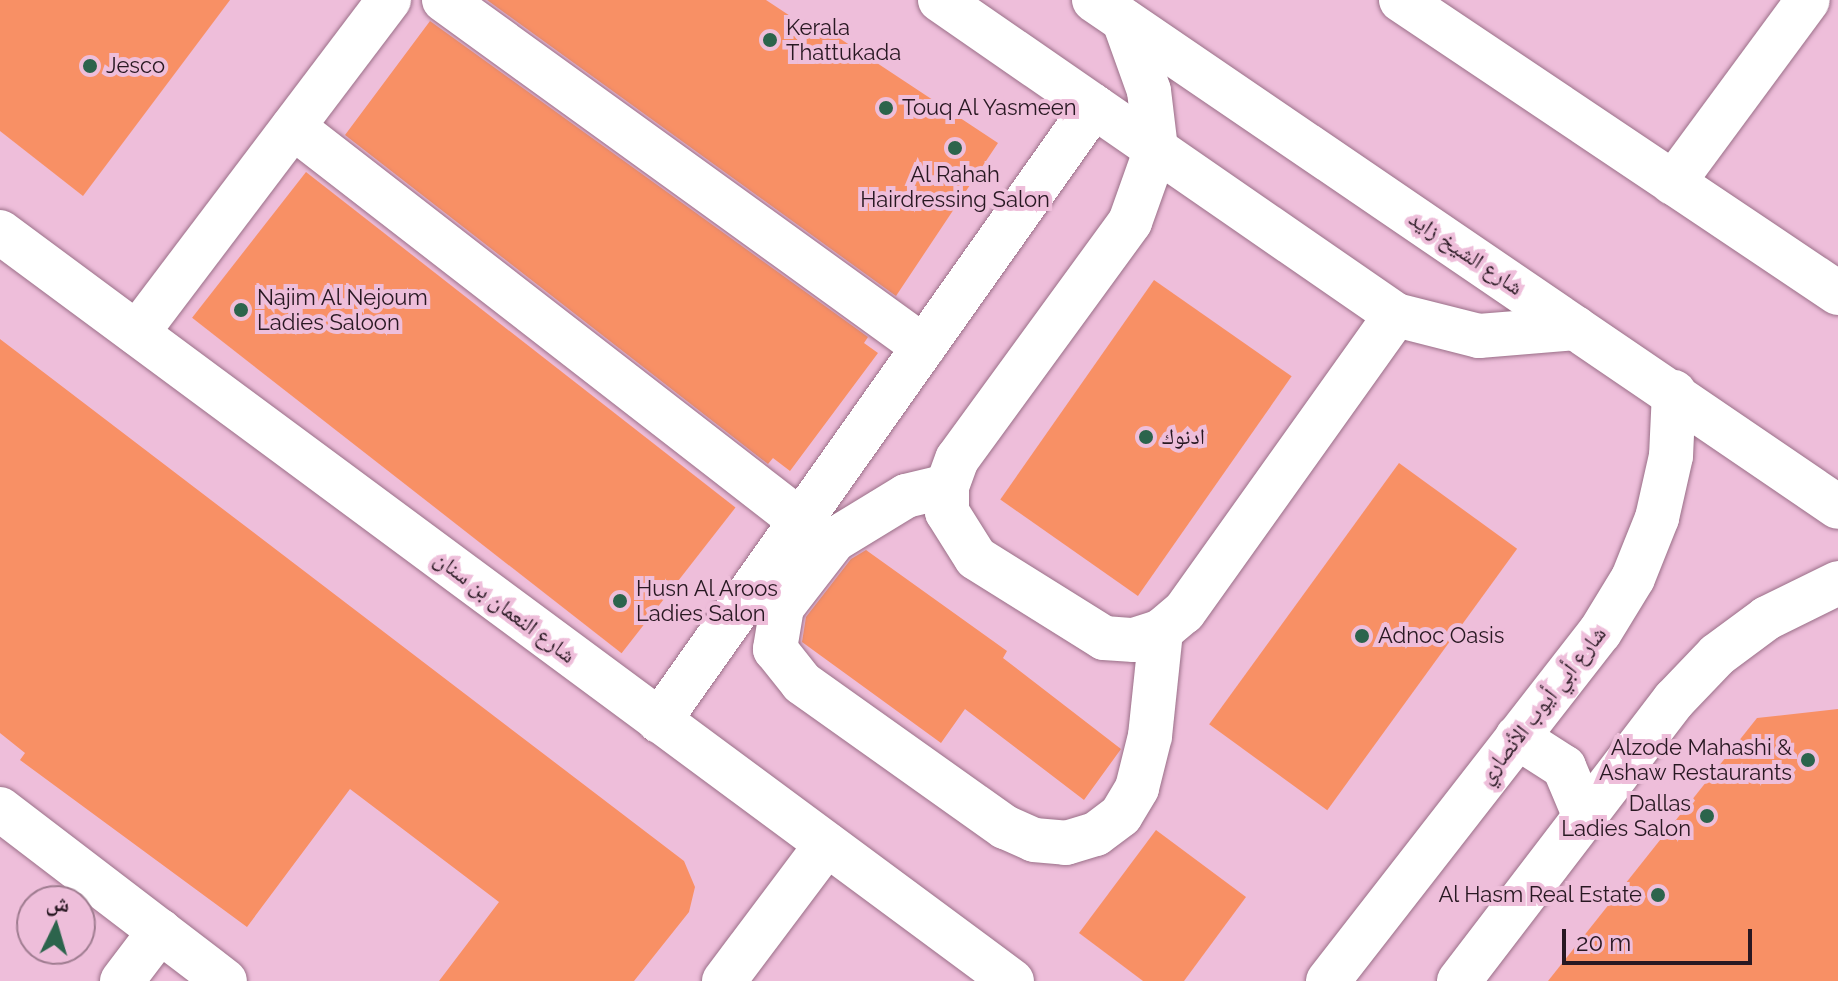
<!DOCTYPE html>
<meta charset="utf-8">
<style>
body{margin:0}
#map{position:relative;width:1838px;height:981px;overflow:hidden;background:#eebeda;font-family:Raleway,"Noto Naskh Arabic",sans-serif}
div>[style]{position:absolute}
.building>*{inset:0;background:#f89065;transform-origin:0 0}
.roads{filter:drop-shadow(0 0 2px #9a6f88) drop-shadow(0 0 2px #9a6f88)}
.minor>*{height:44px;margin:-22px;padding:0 22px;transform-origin:22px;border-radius:22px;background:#fff}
.major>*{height:44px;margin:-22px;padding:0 22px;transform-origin:22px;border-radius:22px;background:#fff}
.dots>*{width:22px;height:22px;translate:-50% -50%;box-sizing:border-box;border:4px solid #eebeda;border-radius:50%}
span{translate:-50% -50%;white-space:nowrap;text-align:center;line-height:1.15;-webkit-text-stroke:8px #eebeda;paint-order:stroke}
.poi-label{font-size:22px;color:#281822}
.left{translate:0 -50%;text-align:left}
.right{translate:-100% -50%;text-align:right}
.street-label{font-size:22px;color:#281822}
.north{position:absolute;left:16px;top:885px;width:80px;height:80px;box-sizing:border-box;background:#eebeda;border:2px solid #9f7c90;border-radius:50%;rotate:5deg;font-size:22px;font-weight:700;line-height:32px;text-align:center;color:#281822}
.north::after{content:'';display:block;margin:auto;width:28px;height:36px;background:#2c644c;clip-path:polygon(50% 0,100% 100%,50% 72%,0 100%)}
.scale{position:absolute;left:1562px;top:929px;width:190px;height:36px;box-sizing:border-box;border:4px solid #281822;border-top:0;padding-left:10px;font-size:24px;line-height:28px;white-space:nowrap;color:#281822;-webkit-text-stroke:6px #eebeda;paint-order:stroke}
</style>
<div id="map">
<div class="building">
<div style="clip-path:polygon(0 0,230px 0,83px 196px,0 131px)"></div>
<div style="clip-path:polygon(487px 0,766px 0,822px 37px,827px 30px,998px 143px,896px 296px)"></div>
<div style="clip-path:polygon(430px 21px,868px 337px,864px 343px,878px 353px,790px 471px,773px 458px,768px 464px,345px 135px)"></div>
<div style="left:306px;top:172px;width:545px;height:185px;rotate:38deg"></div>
<div style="left:1154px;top:280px;width:168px;height:268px;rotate:35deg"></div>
<div style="clip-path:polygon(0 339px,684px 861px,695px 887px,689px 912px,634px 981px,439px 981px,499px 902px,350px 789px,247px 927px,20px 760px,25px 753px,0 733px)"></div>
<div style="left:1399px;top:463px;width:146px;height:323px;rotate:36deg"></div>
<div style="clip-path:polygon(866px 550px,1007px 651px,1003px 658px,1121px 749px,1084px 800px,965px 709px,941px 743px,802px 642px,806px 617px,851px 559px)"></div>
<div style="clip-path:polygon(1838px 709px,1838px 981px,1548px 981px,1757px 718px)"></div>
<div style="clip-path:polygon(1156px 830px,1246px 897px,1184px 981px,1143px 981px,1079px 933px)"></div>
</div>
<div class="roads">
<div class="minor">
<div style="left:444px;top:0;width:592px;rotate:35.86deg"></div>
<div style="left:940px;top:0;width:554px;rotate:34.64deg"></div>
<div style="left:1396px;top:315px;width:86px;rotate:14.2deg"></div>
<div style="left:1479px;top:336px;width:97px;rotate:-4.7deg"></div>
<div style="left:1124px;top:21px;width:74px;rotate:70.3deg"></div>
<div style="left:1149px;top:91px;width:58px;rotate:83.1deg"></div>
<div style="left:1156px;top:149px;width:77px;rotate:109.6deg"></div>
<div style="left:1130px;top:222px;width:293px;rotate:126.1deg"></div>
<div style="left:957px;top:459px;width:29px;rotate:110deg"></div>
<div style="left:947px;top:486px;width:26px;rotate:90deg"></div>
<div style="left:947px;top:512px;width:54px;rotate:57.8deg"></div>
<div style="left:976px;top:558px;width:151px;rotate:32deg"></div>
<div style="left:1104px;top:638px;width:30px;rotate:4deg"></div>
<div style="left:1134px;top:640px;width:28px;rotate:-18deg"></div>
<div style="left:1161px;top:631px;width:30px;rotate:-40deg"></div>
<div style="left:1184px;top:612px;width:365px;rotate:-54.5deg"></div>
<div style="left:293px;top:127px;width:643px;rotate:37.8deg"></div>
<div style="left:1673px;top:183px;width:227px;rotate:-53.6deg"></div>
<div style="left:0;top:232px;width:1259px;rotate:36.51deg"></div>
<div style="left:137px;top:333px;width:418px;rotate:-52.9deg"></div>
<div style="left:947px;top:486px;width:42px;rotate:166.3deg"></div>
<div style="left:906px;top:496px;width:84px;rotate:148.6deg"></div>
<div style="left:834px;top:540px;width:85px;rotate:127.8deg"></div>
<div style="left:782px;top:607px;width:43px;rotate:99.5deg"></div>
<div style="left:775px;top:649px;width:43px;rotate:51.5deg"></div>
<div style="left:802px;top:683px;width:249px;rotate:35.4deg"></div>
<div style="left:1005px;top:827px;width:32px;rotate:24deg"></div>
<div style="left:1034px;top:840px;width:32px;rotate:5deg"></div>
<div style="left:1066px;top:843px;width:31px;rotate:-17deg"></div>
<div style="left:1096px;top:834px;width:31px;rotate:-37deg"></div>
<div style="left:1121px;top:815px;width:31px;rotate:-59deg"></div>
<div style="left:1137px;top:788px;width:54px;rotate:-76deg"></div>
<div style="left:1150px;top:736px;width:106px;rotate:-84deg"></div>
<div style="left:659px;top:721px;width:753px;rotate:-54.73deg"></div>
<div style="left:1517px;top:737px;width:56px;rotate:32.6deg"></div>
<div style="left:1564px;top:767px;width:54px;rotate:67.2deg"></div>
<div style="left:0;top:809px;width:283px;rotate:37.4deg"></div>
<div style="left:122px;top:981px;width:63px;rotate:-52.8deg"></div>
<div style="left:724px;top:981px;width:171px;rotate:-53.1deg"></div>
<div style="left:1328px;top:981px;width:442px;rotate:-52.1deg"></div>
<div style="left:1600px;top:632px;width:63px;rotate:-58.6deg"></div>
<div style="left:1633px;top:578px;width:65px;rotate:-68.2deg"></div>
<div style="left:1657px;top:518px;width:64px;rotate:-77.3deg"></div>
<div style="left:1671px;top:456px;width:64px;rotate:-87.3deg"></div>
<div style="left:1459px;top:981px;width:354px;rotate:-52.6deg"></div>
<div style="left:1674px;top:700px;width:62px;rotate:-46.3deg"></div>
<div style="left:1717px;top:655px;width:62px;rotate:-36.5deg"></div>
<div style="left:1767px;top:618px;width:79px;rotate:-26.2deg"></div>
</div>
<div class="major">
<div style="left:1094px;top:0;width:900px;rotate:34.27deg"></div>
<div style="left:1401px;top:0;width:526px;rotate:33.84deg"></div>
</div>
</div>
<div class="dots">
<div style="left:770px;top:40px;background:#2c644c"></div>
<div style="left:90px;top:66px;background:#2c644c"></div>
<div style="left:886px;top:108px;background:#2c644c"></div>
<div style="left:955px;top:148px;background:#2c644c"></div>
<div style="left:241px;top:310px;background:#2c644c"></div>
<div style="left:1146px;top:437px;background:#2c644c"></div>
<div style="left:620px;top:601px;background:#2c644c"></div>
<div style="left:1362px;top:636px;background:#2c644c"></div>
<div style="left:1808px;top:760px;background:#2c644c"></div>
<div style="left:1707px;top:816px;background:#2c644c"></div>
<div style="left:1658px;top:895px;background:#2c644c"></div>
</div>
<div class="poi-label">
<span class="left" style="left:786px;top:40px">Kerala<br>Thattukada</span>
<span class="left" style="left:106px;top:66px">Jesco</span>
<span class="left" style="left:902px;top:108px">Touq Al Yasmeen</span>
<span style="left:955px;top:187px">Al Rahah<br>Hairdressing Salon</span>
<span class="left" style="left:257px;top:310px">Najim Al Nejoum<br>Ladies Saloon</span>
<span class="left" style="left:1162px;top:437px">ادنوك</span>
<span class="left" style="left:636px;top:601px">Husn Al Aroos<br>Ladies Salon</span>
<span class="left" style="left:1378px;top:636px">Adnoc Oasis</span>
<span class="right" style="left:1792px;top:760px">Alzode Mahashi &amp;<br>Ashaw Restaurants</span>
<span class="right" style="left:1691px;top:816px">Dallas<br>Ladies Salon</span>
<span class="right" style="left:1642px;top:895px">Al Hasm Real Estate</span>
</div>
<div class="street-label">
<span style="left:1466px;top:253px;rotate:34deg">شارع الشيخ زايد</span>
<span style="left:505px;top:607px;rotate:37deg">شارع النعمان بن سنان</span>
<span style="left:1542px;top:705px;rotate:-52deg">شارع أبي أيوب الأنصاري</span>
</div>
<div class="north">ش</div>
<div class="scale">20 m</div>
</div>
